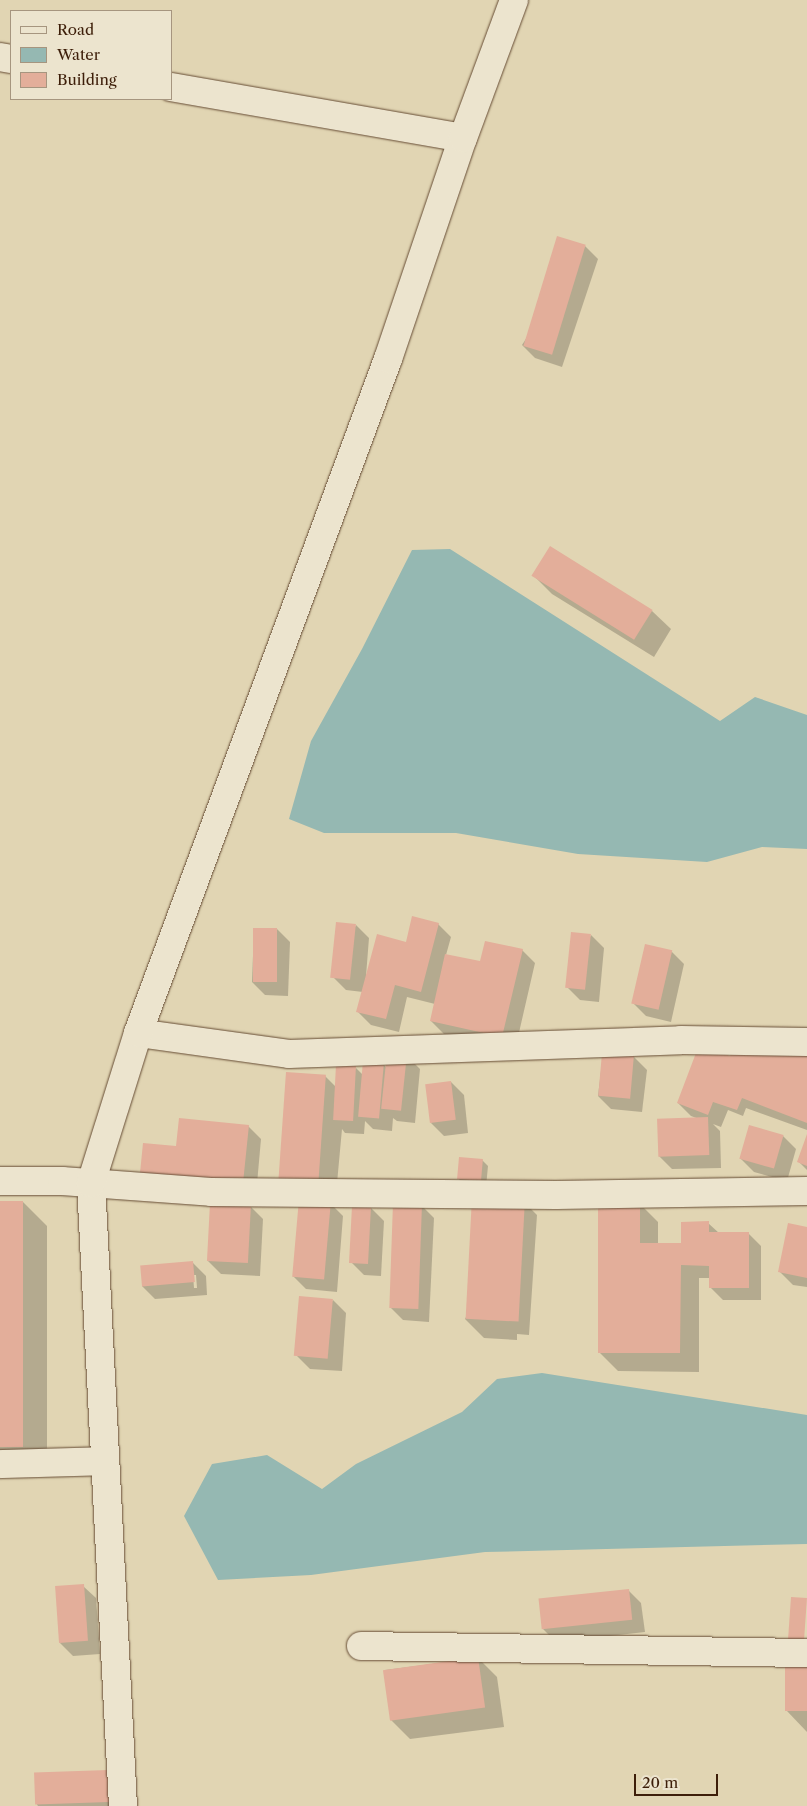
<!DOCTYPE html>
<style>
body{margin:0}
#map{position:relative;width:807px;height:1806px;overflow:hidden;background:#e1d5b3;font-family:"Libre Caslon Text",serif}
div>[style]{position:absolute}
.water>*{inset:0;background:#95b8b2}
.shadow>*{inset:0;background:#0003}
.building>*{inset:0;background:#e3ae9a;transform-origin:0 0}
.roads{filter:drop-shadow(0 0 1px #664c34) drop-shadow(0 0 1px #664c34)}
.minor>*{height:28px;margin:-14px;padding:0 14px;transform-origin:14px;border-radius:14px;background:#ece4ce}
span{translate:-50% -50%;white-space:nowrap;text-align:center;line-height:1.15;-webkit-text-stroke:4.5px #ece4ce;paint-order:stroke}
.legend{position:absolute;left:10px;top:10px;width:162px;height:90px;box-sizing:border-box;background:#ece4ce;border:1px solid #a6957f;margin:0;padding:6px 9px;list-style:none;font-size:15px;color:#3d1e09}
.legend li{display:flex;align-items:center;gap:10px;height:25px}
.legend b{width:25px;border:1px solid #a6957f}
.scale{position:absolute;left:634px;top:1774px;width:84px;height:22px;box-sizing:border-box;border:2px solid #3d1e09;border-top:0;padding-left:6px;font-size:15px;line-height:18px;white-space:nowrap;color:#3d1e09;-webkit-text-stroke:4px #ece4ce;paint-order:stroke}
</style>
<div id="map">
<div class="water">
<div style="clip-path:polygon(450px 549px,720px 721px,755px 697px,807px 715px,807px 849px,762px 847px,707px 862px,578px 854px,456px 833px,324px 833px,289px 819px,311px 741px,362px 649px,412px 550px)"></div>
<div style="clip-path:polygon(542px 1373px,807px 1415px,807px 1544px,485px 1552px,311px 1575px,218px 1580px,184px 1516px,212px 1464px,267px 1455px,322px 1489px,356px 1464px,462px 1412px,497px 1379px)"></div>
</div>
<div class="shadow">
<div style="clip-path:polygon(585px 246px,598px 259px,562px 367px,535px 358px,522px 345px)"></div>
<div style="clip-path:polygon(533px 575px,652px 611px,671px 629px,654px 657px,552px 594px)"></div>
<div style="clip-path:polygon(438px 924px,451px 937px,446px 955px,481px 963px,522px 950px,535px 963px,515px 1050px,444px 1034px,431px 1021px,435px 1004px,407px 997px,399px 1032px,371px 1025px,358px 1012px,363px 992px,346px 990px,333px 977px,356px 925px,369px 938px,366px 976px,407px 943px)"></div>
<div style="clip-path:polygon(254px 929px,277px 929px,290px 942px,288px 996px,265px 995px,252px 982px)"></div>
<div style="clip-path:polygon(591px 935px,604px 948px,599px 1002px,580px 1000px,567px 987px)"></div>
<div style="clip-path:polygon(671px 951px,684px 964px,671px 1022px,646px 1016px,633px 1003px)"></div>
<div style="clip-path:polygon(807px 1049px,807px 1130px,746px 1108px,743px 1116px,728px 1110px,721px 1127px,713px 1124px,720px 1131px,721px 1168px,672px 1169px,659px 1156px,699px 1119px,691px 1116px,678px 1103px,731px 1058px)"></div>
<div style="clip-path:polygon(603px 1054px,634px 1057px,647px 1070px,642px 1112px,611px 1109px,598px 1096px)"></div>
<div style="clip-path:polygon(407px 1056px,420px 1069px,415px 1123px,397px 1121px,393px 1118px,392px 1131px,373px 1129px,365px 1121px,364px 1134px,345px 1133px,342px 1129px,335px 1205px,332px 1205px,343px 1216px,337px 1292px,306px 1289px,293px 1276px,325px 1076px,335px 1086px,356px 1068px,363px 1075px,383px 1064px,387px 1068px)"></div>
<div style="clip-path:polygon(451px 1082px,464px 1095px,468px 1133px,444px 1136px,431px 1123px)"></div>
<div style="clip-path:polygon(248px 1126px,261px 1139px,256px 1195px,177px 1147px)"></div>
<div style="clip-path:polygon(783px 1136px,796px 1149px,787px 1181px,754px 1172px,741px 1159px)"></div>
<div style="clip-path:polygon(807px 1137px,807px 1170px,798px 1161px)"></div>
<div style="clip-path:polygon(482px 1160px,488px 1166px,486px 1187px,464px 1185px,458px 1178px)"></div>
<div style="clip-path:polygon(0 1202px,23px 1202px,47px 1226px,47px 1471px,0 1471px)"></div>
<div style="clip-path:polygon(524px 1202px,537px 1215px,529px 1335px,517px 1334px,517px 1340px,484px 1338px,465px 1319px)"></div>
<div style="clip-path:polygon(639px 1203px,658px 1222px,658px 1244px,680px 1244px,708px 1223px,719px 1233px,748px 1233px,761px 1246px,761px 1300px,723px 1300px,710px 1287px,710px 1278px,699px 1278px,699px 1372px,618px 1371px,599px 1352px)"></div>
<div style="clip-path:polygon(421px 1205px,434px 1218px,429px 1322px,403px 1320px,390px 1307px)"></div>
<div style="clip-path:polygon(250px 1206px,263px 1219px,260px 1276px,221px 1274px,208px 1261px)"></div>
<div style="clip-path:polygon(371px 1208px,384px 1221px,381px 1276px,364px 1275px,351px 1262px)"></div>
<div style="clip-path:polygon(807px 1228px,807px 1287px,793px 1285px,780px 1272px)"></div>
<div style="clip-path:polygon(evenodd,193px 1263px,206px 1276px,207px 1295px,155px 1299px,142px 1286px,193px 1263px,193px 1275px,196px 1275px,197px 1288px,194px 1288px,193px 1275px)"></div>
<div style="clip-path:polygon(333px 1300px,346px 1313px,342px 1371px,310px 1369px,297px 1356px)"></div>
<div style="clip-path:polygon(83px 1586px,96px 1598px,100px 1654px,73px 1656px,60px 1643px)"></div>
<div style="clip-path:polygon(628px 1590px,641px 1603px,645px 1632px,556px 1642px,543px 1629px)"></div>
<div style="clip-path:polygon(478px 1658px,497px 1677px,504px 1727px,410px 1739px,391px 1720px,385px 1670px)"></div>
<div style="clip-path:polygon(807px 1665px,807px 1732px,786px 1710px)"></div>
<div style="clip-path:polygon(108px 1771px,121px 1806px,38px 1806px,36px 1803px)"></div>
</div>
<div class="building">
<div style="left:557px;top:236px;width:30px;height:115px;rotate:17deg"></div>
<div style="left:550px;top:546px;width:121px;height:35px;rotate:32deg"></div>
<div style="clip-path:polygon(412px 916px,439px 923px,421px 992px,395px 985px,386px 1019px,356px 1012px,377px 934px,406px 942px)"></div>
<div style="left:336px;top:922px;width:20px;height:56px;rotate:6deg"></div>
<div style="left:253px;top:928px;width:24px;height:54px"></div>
<div style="left:571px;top:932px;width:20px;height:56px;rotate:6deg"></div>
<div style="clip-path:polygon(485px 941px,523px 949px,502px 1037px,430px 1021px,445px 954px,480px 961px)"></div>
<div style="left:645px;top:944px;width:28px;height:61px;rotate:13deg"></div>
<div style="clip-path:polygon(699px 1045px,730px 1056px,735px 1045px,807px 1048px,807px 1123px,742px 1098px,737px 1110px,713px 1102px,708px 1115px,677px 1103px)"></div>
<div style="left:387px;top:1053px;width:20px;height:56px;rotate:6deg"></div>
<div style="left:602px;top:1053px;width:32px;height:43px;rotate:5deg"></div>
<div style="left:363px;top:1061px;width:21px;height:56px;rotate:5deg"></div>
<div style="left:336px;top:1065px;width:20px;height:55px;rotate:3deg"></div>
<div style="left:286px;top:1072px;width:40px;height:112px;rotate:4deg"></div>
<div style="left:451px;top:1081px;width:39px;height:26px;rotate:83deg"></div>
<div style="left:708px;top:1117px;width:38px;height:51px;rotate:88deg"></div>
<div style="clip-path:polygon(179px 1118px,249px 1125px,243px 1183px,140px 1173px,143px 1143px,176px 1146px)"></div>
<div style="left:749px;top:1125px;width:36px;height:35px;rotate:16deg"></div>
<div style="clip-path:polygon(807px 1134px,807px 1166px,797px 1162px)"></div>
<div style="left:459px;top:1157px;width:24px;height:22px;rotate:5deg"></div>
<div style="left:472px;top:1197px;width:53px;height:122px;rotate:3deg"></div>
<div style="left:299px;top:1199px;width:32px;height:78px;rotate:5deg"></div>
<div style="left:0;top:1201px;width:23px;height:246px"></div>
<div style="clip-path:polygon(598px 1202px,640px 1202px,640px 1243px,681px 1243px,681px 1222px,709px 1221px,709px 1232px,749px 1232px,749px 1288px,709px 1288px,709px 1266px,681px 1265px,680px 1353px,598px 1353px)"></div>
<div style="left:210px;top:1203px;width:41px;height:58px;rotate:3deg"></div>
<div style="left:393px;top:1203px;width:29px;height:105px;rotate:2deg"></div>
<div style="left:352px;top:1206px;width:19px;height:57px;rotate:3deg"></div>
<div style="clip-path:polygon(788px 1223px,807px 1227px,807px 1278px,778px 1272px)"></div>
<div style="left:193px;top:1261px;width:21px;height:53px;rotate:85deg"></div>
<div style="left:299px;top:1296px;width:34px;height:60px;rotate:5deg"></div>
<div style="left:84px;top:1584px;width:57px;height:29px;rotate:86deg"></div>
<div style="left:629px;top:1589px;width:31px;height:91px;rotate:84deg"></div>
<div style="left:791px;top:1597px;width:16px;height:44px;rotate:4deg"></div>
<div style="left:478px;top:1657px;width:51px;height:96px;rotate:82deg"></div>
<div style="left:785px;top:1664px;width:22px;height:47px"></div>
<div style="left:108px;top:1770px;width:32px;height:74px;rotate:88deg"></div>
</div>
<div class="roads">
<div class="minor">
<div style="left:0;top:57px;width:11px;rotate:10deg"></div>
<div style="left:171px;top:87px;width:296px;rotate:9.9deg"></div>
<div style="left:138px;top:1033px;width:152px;rotate:7.9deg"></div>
<div style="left:289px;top:1054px;width:392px;rotate:-2deg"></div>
<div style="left:681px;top:1040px;width:126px;rotate:0.9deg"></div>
<div style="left:0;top:1181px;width:62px"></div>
<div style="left:62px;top:1181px;width:149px;rotate:4.2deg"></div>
<div style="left:211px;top:1192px;width:345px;rotate:0.5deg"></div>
<div style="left:556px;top:1195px;width:251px;rotate:-0.9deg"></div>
<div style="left:0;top:1464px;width:105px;rotate:-1.6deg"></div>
<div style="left:361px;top:1646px;width:446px;rotate:0.9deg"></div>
<div style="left:123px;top:1806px;width:624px;rotate:-92.94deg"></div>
<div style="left:91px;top:1183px;width:157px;rotate:-72.6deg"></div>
<div style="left:138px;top:1033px;width:719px;rotate:-69.65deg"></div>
<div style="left:388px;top:359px;width:233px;rotate:-71.3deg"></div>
<div style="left:463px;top:138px;width:147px;rotate:-69.7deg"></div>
</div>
</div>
<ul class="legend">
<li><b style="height:6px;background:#ece4ce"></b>Road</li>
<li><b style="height:14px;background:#95b8b2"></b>Water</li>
<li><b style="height:14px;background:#e3ae9a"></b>Building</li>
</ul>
<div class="scale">20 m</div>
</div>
